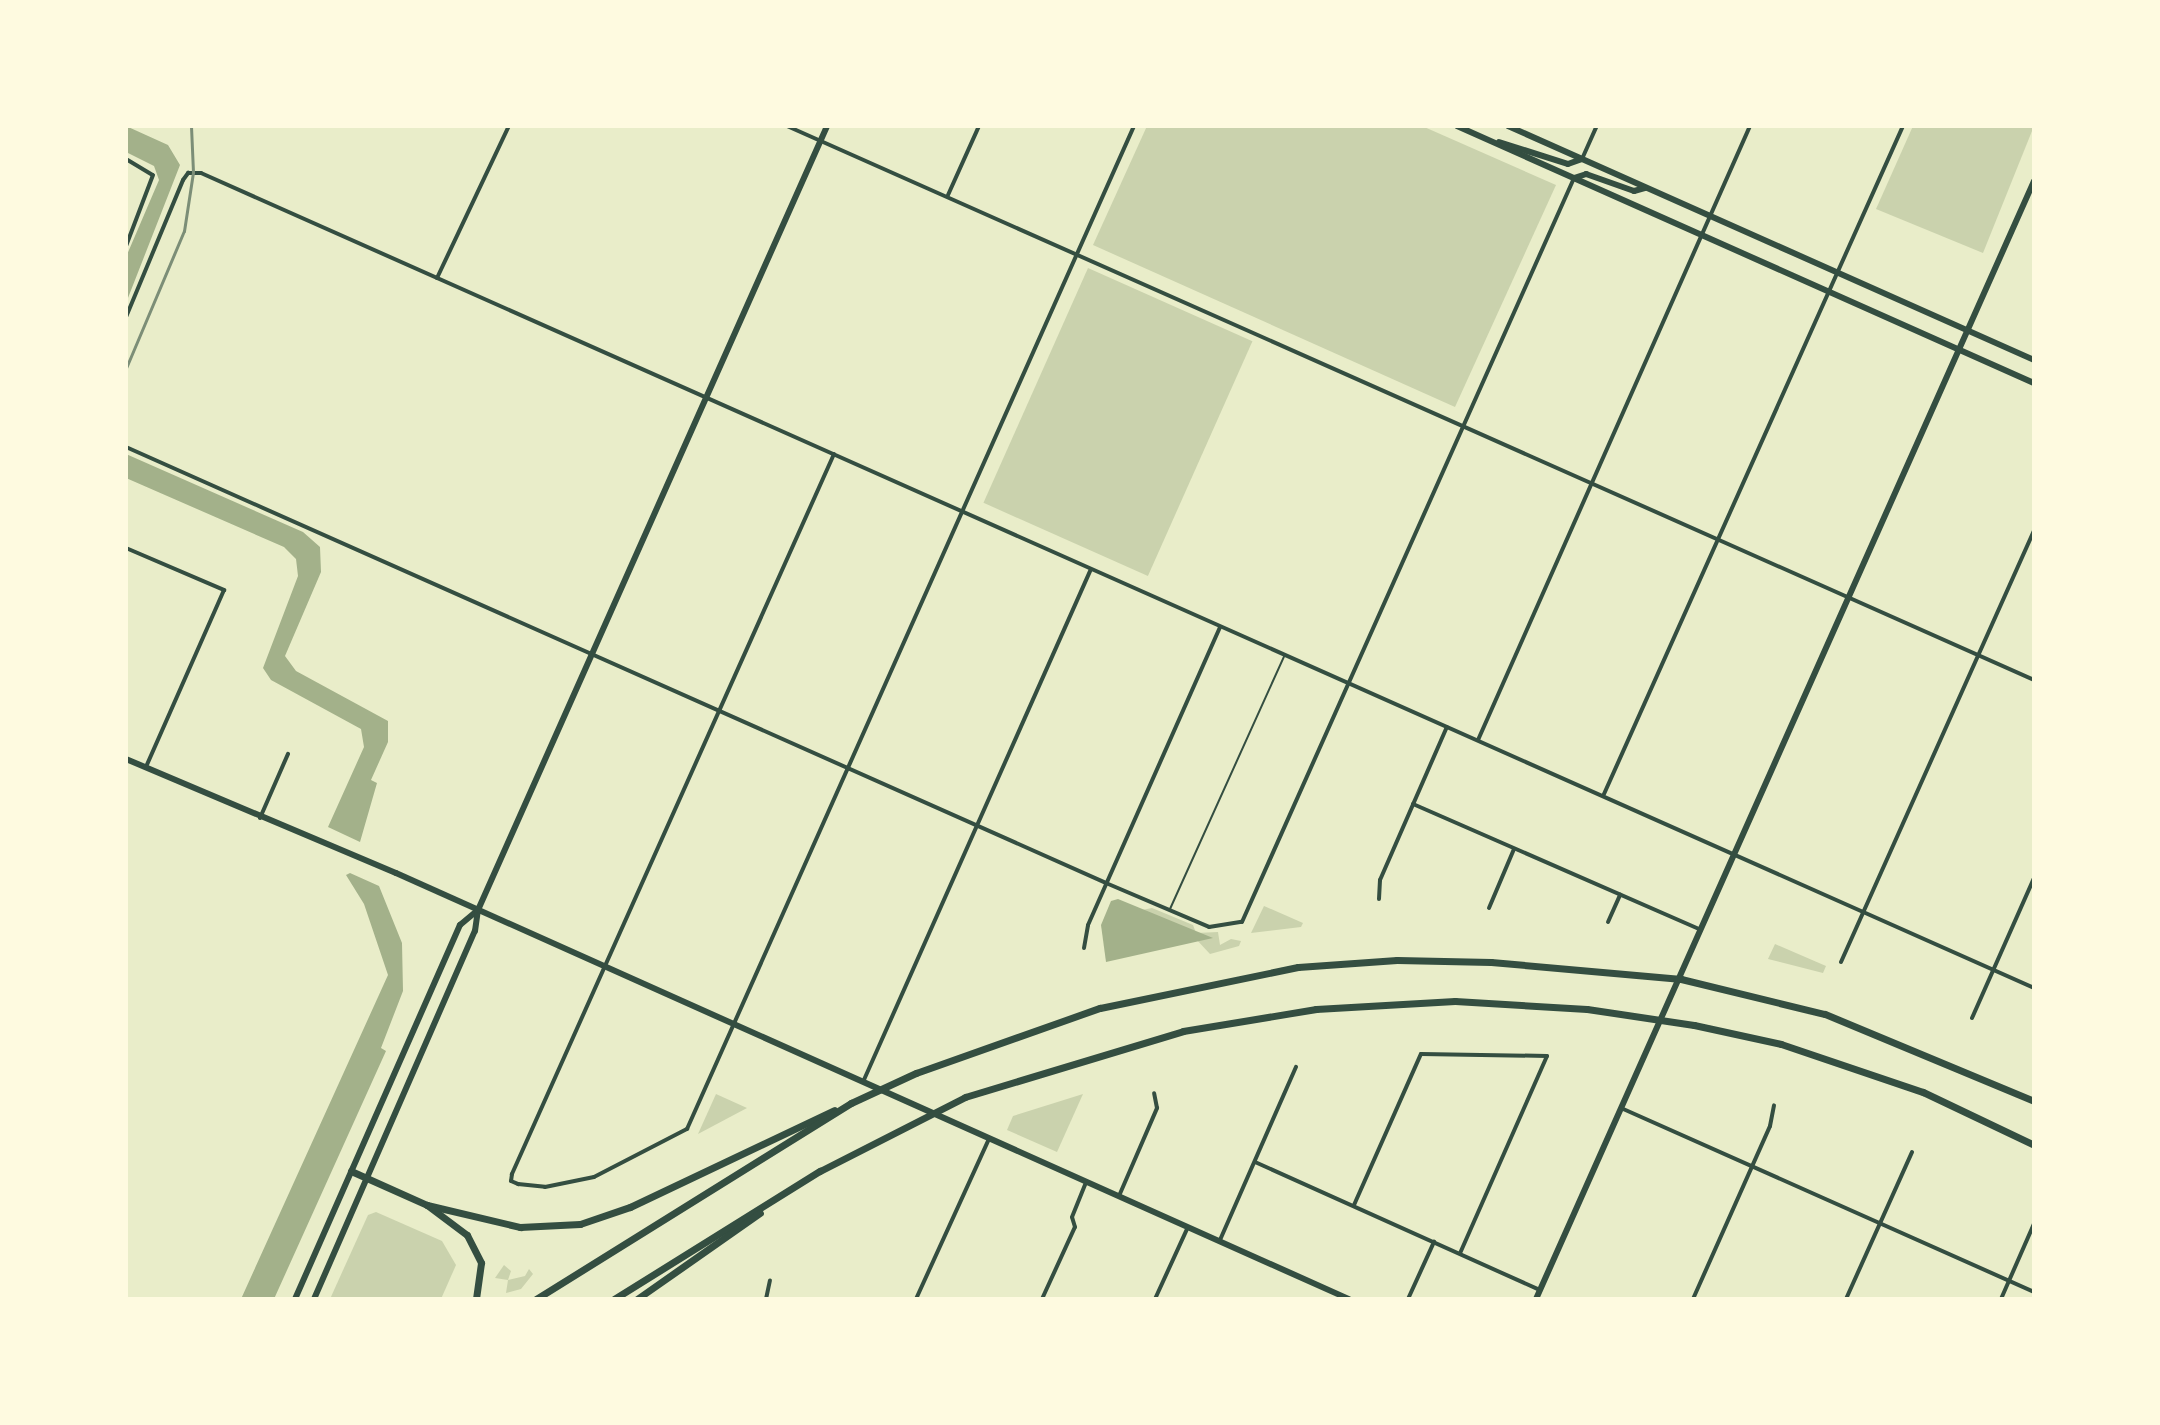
<!DOCTYPE html>
<style>
body{margin:0}
#map{position:relative;width:2160px;height:1425px;overflow:hidden;background:#e9edc9;font-family:Manrope,sans-serif}
div>[style]{position:absolute}
.green>*{inset:0;background:#cad2ad;transform-origin:0 0}
.water>*{inset:0;background:#a3b18a}
.service>*{height:2px;margin:-1px;padding:0 1px;transform-origin:1px;border-radius:1px;background:#344e41}
.minor>*{height:4px;margin:-2px;padding:0 2px;transform-origin:2px;border-radius:2px;background:#344e41}
.secondary>*{height:6px;margin:-3px;padding:0 3px;transform-origin:3px;border-radius:3px;background:#344e41}
.primary>*{height:6px;margin:-3px;padding:0 3px;transform-origin:3px;border-radius:3px;background:#344e41}
.motorway>*{height:7px;margin:-3.5px;padding:0 3.5px;transform-origin:3.5px;border-radius:3.5px;background:#344e41}
.rail>*{height:3px;margin:-1.5px;padding:0 1.5px;transform-origin:1.5px;border-radius:1.5px;background:#7c8e77}
span{translate:-50% -50%;white-space:nowrap;text-align:center;line-height:1.15;-webkit-text-stroke:8px #fefae0;paint-order:stroke}
.frame{position:absolute;inset:0;border:128px solid #fefae0;pointer-events:none}
</style>
<div id="map">
<div class="green">
<div style="clip-path:polygon(1147px 126px,1422px 126px,1556px 185px,1455px 407px,1093px 245px)"></div>
<div style="clip-path:polygon(1913px 126px,2034px 126px,1983px 253px,1876px 209px)"></div>
<div style="left:1088px;top:268px;width:180px;height:257px;rotate:24deg"></div>
<div style="clip-path:polygon(1264px 906px,1303px 923px,1301px 927px,1251px 933px)"></div>
<div style="clip-path:polygon(1152px 908px,1193px 925px,1196px 933px,1218px 932px,1220px 945px,1231px 939px,1241px 941px,1239px 946px,1210px 954px,1195px 938px,1142px 910px)"></div>
<div style="clip-path:polygon(1775px 944px,1826px 966px,1823px 973px,1768px 959px)"></div>
<div style="clip-path:polygon(716px 1094px,747px 1108px,698px 1134px)"></div>
<div style="clip-path:polygon(1083px 1094px,1057px 1152px,1007px 1130px,1013px 1116px)"></div>
<div style="clip-path:polygon(376px 1212px,442px 1241px,456px 1265px,441px 1299px,330px 1299px,368px 1215px)"></div>
<div style="clip-path:polygon(504px 1265px,511px 1271px,508px 1280px,525px 1276px,529px 1269px,533px 1274px,521px 1289px,506px 1293px,508px 1280px,495px 1278px)"></div>
</div>
<div class="water">
<div style="clip-path:polygon(126px 126px,168px 145px,180px 165px,126px 303px,126px 257px,159px 180px,154px 166px,126px 152px)"></div>
<div style="clip-path:polygon(126px 454px,303px 532px,320px 547px,321px 572px,285px 656px,296px 671px,388px 721px,388px 742px,371px 780px,377px 783px,360px 842px,328px 827px,364px 747px,361px 729px,271px 680px,263px 668px,298px 576px,296px 559px,284px 547px,126px 478px)"></div>
<div style="clip-path:polygon(350px 873px,379px 886px,402px 943px,403px 991px,381px 1048px,386px 1051px,274px 1299px,241px 1299px,388px 975px,364px 904px,346px 875px)"></div>
<div style="clip-path:polygon(1118px 899px,1213px 938px,1106px 962px,1101px 925px,1111px 901px)"></div>
</div>
<div class="service">
<div style="left:1170px;top:909px;width:277px;rotate:-65.7deg"></div>
</div>
<div class="minor">
<div style="left:787px;top:126px;width:1365px;rotate:23.95deg"></div>
<div style="left:126px;top:159px;width:31px;rotate:31deg"></div>
<div style="left:153px;top:175px;width:76px;rotate:110.8deg"></div>
<div style="left:1582px;top:159px;width:36px;rotate:-66deg"></div>
<div style="left:948px;top:195px;width:76px;rotate:-65.8deg"></div>
<div style="left:437px;top:278px;width:168px;rotate:-64.7deg"></div>
<div style="left:126px;top:317px;width:148px;rotate:-67.4deg"></div>
<div style="left:183px;top:180px;width:9px;rotate:-54deg"></div>
<div style="left:188px;top:173px;width:13px"></div>
<div style="left:201px;top:173px;width:2006px;rotate:23.97deg"></div>
<div style="left:126px;top:447px;width:1073px;rotate:23.98deg"></div>
<div style="left:1106px;top:883px;width:112px;rotate:23.1deg"></div>
<div style="left:1209px;top:927px;width:33px;rotate:-9deg"></div>
<div style="left:1242px;top:922px;width:815px;rotate:-65.95deg"></div>
<div style="left:834px;top:454px;width:789px;rotate:114.1deg"></div>
<div style="left:512px;top:1174px;width:7px;rotate:98deg"></div>
<div style="left:511px;top:1181px;width:8px;rotate:23deg"></div>
<div style="left:518px;top:1184px;width:27px;rotate:6deg"></div>
<div style="left:545px;top:1187px;width:50px;rotate:-11.5deg"></div>
<div style="left:594px;top:1177px;width:105px;rotate:-27.3deg"></div>
<div style="left:687px;top:1129px;width:1098px;rotate:-65.98deg"></div>
<div style="left:126px;top:548px;width:107px;rotate:23.2deg"></div>
<div style="left:224px;top:590px;width:193px;rotate:113.8deg"></div>
<div style="left:1478px;top:740px;width:672px;rotate:-66.11deg"></div>
<div style="left:1604px;top:794px;width:732px;rotate:-65.89deg"></div>
<div style="left:1413px;top:804px;width:314px;rotate:23.6deg"></div>
<div style="left:260px;top:818px;width:70px;rotate:-66.4deg"></div>
<div style="left:1379px;top:899px;width:19px;rotate:-87deg"></div>
<div style="left:1380px;top:880px;width:167px;rotate:-66.4deg"></div>
<div style="left:1489px;top:908px;width:64px;rotate:-67deg"></div>
<div style="left:1608px;top:922px;width:30px;rotate:-66deg"></div>
<div style="left:1084px;top:948px;width:23px;rotate:-80deg"></div>
<div style="left:1088px;top:925px;width:326px;rotate:-66.1deg"></div>
<div style="left:1841px;top:962px;width:473px;rotate:-65.9deg"></div>
<div style="left:1972px;top:1018px;width:153px;rotate:-66.1deg"></div>
<div style="left:863px;top:1082px;width:561px;rotate:-66.04deg"></div>
<div style="left:1621px;top:1108px;width:452px;rotate:24deg"></div>
<div style="left:1255px;top:1162px;width:312px;rotate:24.2deg"></div>
<div style="left:1119px;top:1196px;width:96px;rotate:-66.6deg"></div>
<div style="left:1157px;top:1108px;width:15px;rotate:-101deg"></div>
<div style="left:1354px;top:1205px;width:165px;rotate:-66.1deg"></div>
<div style="left:1421px;top:1054px;width:126px;rotate:0.9deg"></div>
<div style="left:1547px;top:1056px;width:215px;rotate:113.8deg"></div>
<div style="left:1220px;top:1240px;width:189px;rotate:-66.3deg"></div>
<div style="left:766px;top:1299px;width:19px;rotate:-78deg"></div>
<div style="left:916px;top:1299px;width:176px;rotate:-65.5deg"></div>
<div style="left:1042px;top:1299px;width:79px;rotate:-65.4deg"></div>
<div style="left:1075px;top:1227px;width:10px;rotate:-107deg"></div>
<div style="left:1072px;top:1217px;width:38px;rotate:-68deg"></div>
<div style="left:1155px;top:1299px;width:79px;rotate:-65.4deg"></div>
<div style="left:1408px;top:1299px;width:63px;rotate:-65.5deg"></div>
<div style="left:1693px;top:1299px;width:189px;rotate:-66deg"></div>
<div style="left:1770px;top:1126px;width:21px;rotate:-79deg"></div>
<div style="left:1846px;top:1299px;width:161px;rotate:-65.8deg"></div>
<div style="left:2001px;top:1299px;width:82px;rotate:-66.3deg"></div>
</div>
<div class="secondary">
<div style="left:126px;top:759px;width:293px;rotate:22.9deg"></div>
<div style="left:396px;top:873px;width:1044px;rotate:24.09deg"></div>
<div style="left:295px;top:1299px;width:409px;rotate:-66.2deg"></div>
<div style="left:460px;top:925px;width:23px;rotate:-40deg"></div>
<div style="left:314px;top:1299px;width:402px;rotate:-66.4deg"></div>
<div style="left:475px;top:931px;width:21px;rotate:-82deg"></div>
<div style="left:478px;top:910px;width:858px;rotate:-66deg"></div>
<div style="left:1536px;top:1299px;width:1224px;rotate:-65.99deg"></div>
</div>
<div class="primary">
<div style="left:1457px;top:126px;width:632px;rotate:24.01deg"></div>
<div style="left:1508px;top:126px;width:576px;rotate:23.98deg"></div>
<div style="left:1499px;top:142px;width:72px;rotate:17.7deg"></div>
<div style="left:1568px;top:164px;width:15px;rotate:-20deg"></div>
<div style="left:1574px;top:178px;width:13px;rotate:-18deg"></div>
<div style="left:1586px;top:174px;width:51px;rotate:19.5deg"></div>
<div style="left:1634px;top:191px;width:11px;rotate:-15deg"></div>
</div>
<div class="motorway">
<div style="left:351px;top:1171px;width:83px;rotate:24.1deg"></div>
<div style="left:427px;top:1205px;width:50px;rotate:36.9deg"></div>
<div style="left:467px;top:1235px;width:31px;rotate:63deg"></div>
<div style="left:481px;top:1263px;width:36px;rotate:98deg"></div>
<div style="left:427px;top:1205px;width:96px;rotate:13.3deg"></div>
<div style="left:520px;top:1227px;width:60px;rotate:-2.9deg"></div>
<div style="left:580px;top:1224px;width:53px;rotate:-18.8deg"></div>
<div style="left:630px;top:1207px;width:226px;rotate:-25.4deg"></div>
<div style="left:536px;top:1299px;width:371px;rotate:-31.9deg"></div>
<div style="left:851px;top:1103px;width:72px;rotate:-24.8deg"></div>
<div style="left:916px;top:1073px;width:195px;rotate:-19.5deg"></div>
<div style="left:1100px;top:1008px;width:202px;rotate:-11.7deg"></div>
<div style="left:1298px;top:967px;width:99px;rotate:-4deg"></div>
<div style="left:1397px;top:960px;width:94px;rotate:1.2deg"></div>
<div style="left:1491px;top:962px;width:191px;rotate:5.1deg"></div>
<div style="left:1681px;top:979px;width:148px;rotate:13.7deg"></div>
<div style="left:1825px;top:1014px;width:226px;rotate:22.6deg"></div>
<div style="left:614px;top:1299px;width:243px;rotate:-31.9deg"></div>
<div style="left:820px;top:1171px;width:163px;rotate:-27deg"></div>
<div style="left:965px;top:1097px;width:228px;rotate:-16.8deg"></div>
<div style="left:1183px;top:1031px;width:135px;rotate:-9.4deg"></div>
<div style="left:1316px;top:1009px;width:139px;rotate:-3.3deg"></div>
<div style="left:1455px;top:1001px;width:132px;rotate:3.5deg"></div>
<div style="left:1587px;top:1009px;width:108px;rotate:8.5deg"></div>
<div style="left:1694px;top:1025px;width:89px;rotate:12.3deg"></div>
<div style="left:1781px;top:1044px;width:150px;rotate:18.7deg"></div>
<div style="left:1923px;top:1092px;width:123px;rotate:25.5deg"></div>
<div style="left:637px;top:1299px;width:150px;rotate:-35deg"></div>
</div>
<div class="rail">
<div style="left:126px;top:368px;width:149px;rotate:-67.1deg"></div>
<div style="left:184px;top:231px;width:60px;rotate:-81.3deg"></div>
<div style="left:193px;top:172px;width:46px;rotate:-92.5deg"></div>
</div>
<div class="frame"></div>
</div>
